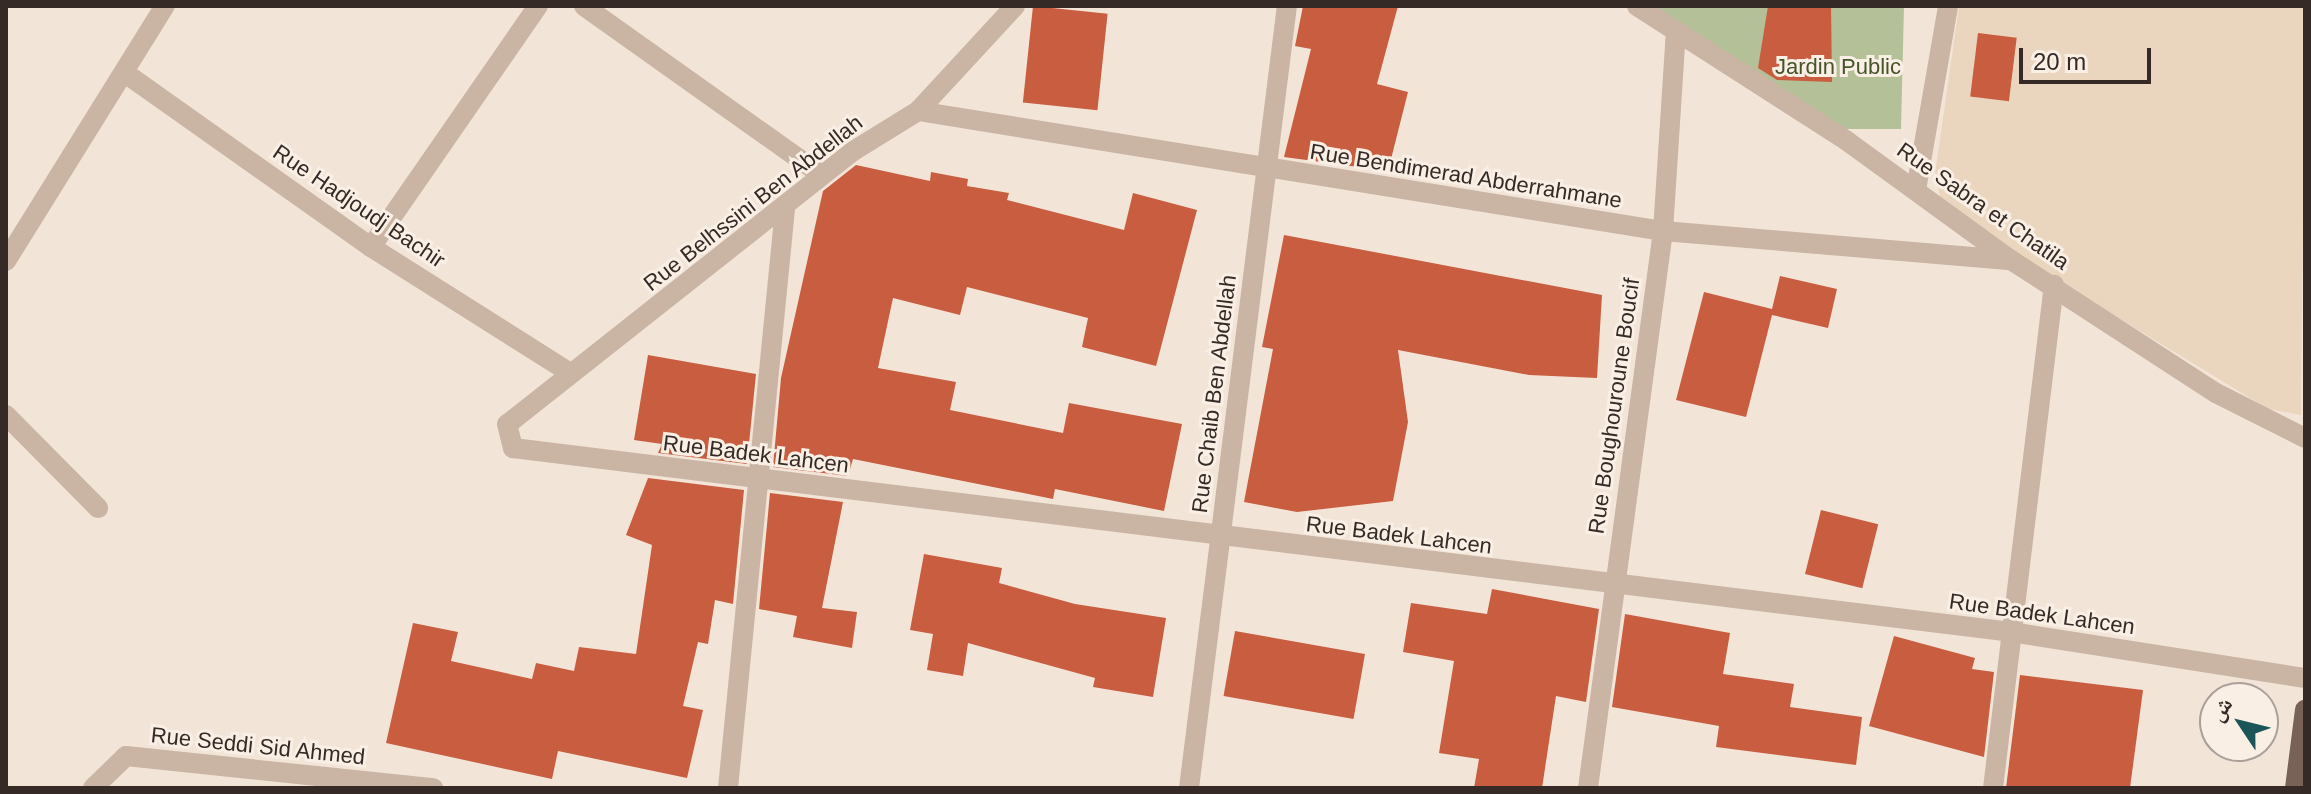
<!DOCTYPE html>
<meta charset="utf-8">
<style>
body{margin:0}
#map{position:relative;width:2311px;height:794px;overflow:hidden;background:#f2e5d8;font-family:Helvetica,"Noto Naskh Arabic",sans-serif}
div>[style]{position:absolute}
.green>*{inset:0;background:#b4c198}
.plaza>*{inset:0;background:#ead6bf}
.building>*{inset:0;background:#c95d3f;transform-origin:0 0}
.minor>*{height:20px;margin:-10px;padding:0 10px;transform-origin:10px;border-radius:10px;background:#cab4a4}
.major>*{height:20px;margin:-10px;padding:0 10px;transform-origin:10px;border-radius:10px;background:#786157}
span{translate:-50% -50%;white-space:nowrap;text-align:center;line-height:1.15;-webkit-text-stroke:6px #f9efe5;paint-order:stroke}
.park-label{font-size:22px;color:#465429}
.street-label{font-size:22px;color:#352a26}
.frame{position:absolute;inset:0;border:8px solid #352a26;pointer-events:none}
.north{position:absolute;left:2199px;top:682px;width:80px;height:80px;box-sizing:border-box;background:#f9efe5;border:2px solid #aba099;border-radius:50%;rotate:305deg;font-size:22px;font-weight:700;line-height:32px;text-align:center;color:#352a26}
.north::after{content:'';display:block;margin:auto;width:28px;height:36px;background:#1b5557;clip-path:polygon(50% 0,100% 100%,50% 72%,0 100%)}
.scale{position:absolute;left:2019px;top:48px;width:132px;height:36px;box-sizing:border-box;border:4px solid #352a26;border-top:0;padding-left:10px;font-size:24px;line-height:28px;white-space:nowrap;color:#352a26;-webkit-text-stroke:6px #f9efe5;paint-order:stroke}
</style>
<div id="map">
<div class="green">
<div style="clip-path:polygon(1627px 6px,1904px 6px,1901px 129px,1823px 129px)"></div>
</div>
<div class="plaza">
<div style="clip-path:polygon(1959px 6px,2305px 6px,2301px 415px,2268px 409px,1971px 228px,1940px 197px,1935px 174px)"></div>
</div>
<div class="building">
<div style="left:1033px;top:6px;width:75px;height:97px;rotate:6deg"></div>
<div style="clip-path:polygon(1303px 6px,1398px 6px,1377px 84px,1408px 92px,1388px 171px,1284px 157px,1311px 49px,1295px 46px)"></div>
<div style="clip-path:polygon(1768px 6px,1831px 6px,1832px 82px,1777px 80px,1758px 68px)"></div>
<div style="left:1978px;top:33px;width:39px;height:64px;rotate:7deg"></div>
<div style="clip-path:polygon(856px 165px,930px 181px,931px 172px,968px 179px,967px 186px,1009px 193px,1007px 200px,1124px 230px,1133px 193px,1197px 210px,1156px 366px,1082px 347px,1088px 318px,967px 287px,960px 315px,893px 298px,878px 368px,956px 382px,950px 410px,1063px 433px,1069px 403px,1182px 424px,1164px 511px,1055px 489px,1053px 499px,853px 459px,848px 476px,773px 467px,781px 378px,823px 191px)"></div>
<div style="clip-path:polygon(1284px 235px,1602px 295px,1597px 378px,1529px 375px,1398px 350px,1408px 422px,1393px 501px,1297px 512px,1244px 502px,1273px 349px,1262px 347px)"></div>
<div style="clip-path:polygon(1780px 276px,1837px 289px,1828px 328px,1772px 315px,1746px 417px,1676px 400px,1704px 292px,1772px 309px)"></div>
<div style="clip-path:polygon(648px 355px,756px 374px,747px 464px,658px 453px,662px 444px,634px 440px)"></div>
<div style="clip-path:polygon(648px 478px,744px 490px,733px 604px,715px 600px,708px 644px,698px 642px,683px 706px,703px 710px,687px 778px,558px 751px,552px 779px,386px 743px,413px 623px,458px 632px,451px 661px,532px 679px,536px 663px,574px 671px,579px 647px,636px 654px,652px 545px,626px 535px)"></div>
<div style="clip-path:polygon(770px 493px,843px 502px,822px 608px,857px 612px,852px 648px,793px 637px,797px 616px,759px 609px)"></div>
<div style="left:1821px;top:510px;width:59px;height:66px;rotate:14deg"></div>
<div style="clip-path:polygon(924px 554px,1002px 568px,999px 583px,1075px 604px,1166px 618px,1153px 697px,1093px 687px,1095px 678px,968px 643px,963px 676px,927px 670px,933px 634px,910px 630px)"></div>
<div style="clip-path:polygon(1492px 589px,1599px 609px,1586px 702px,1556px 696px,1542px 788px,1474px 788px,1479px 759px,1439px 753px,1454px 661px,1403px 652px,1411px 603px,1487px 614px)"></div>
<div style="clip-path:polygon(1625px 614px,1730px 633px,1723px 674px,1794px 684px,1790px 707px,1862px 717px,1856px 765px,1716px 747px,1719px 726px,1612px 707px)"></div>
<div style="left:1235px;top:631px;width:132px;height:66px;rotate:10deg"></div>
<div style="clip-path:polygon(1894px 636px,1975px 658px,1972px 669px,1994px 672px,1984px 757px,1869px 726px)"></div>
<div style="clip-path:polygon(2020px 675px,2143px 690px,2130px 788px,2006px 788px)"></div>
</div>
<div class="minor">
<div style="left:584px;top:6px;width:292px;rotate:35.4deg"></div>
<div style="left:1015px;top:6px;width:143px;rotate:132.7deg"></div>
<div style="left:918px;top:111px;width:78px;rotate:148.2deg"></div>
<div style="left:852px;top:152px;width:439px;rotate:141.7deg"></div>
<div style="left:507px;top:424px;width:25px;rotate:76deg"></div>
<div style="left:513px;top:448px;width:1509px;rotate:7deg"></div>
<div style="left:2011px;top:632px;width:298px;rotate:8.9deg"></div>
<div style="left:1637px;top:6px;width:250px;rotate:32.7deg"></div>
<div style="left:1847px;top:141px;width:203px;rotate:36deg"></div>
<div style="left:2011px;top:260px;width:244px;rotate:33deg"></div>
<div style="left:2216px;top:393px;width:100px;rotate:26.8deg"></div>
<div style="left:125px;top:73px;width:301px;rotate:35.3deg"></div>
<div style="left:371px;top:247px;width:236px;rotate:32.3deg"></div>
<div style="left:918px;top:111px;width:755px;rotate:9.15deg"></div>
<div style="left:1663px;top:231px;width:349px;rotate:4.8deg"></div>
<div style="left:1916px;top:190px;width:187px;rotate:-80.1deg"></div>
<div style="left:371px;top:247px;width:293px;rotate:-55.3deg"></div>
<div style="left:6px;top:261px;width:301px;rotate:-58.1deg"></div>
<div style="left:6px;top:415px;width:131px;rotate:45.3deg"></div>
<div style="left:93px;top:788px;width:46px;rotate:-44.1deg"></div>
<div style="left:126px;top:756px;width:309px;rotate:6deg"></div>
<div style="left:728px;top:788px;width:582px;rotate:-84.38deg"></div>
<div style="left:1189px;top:788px;width:788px;rotate:-82.86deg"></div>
<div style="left:1588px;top:788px;width:562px;rotate:-82.33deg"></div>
<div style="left:1663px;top:231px;width:200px;rotate:-86.3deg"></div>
<div style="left:1993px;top:788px;width:507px;rotate:-83.09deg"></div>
</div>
<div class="major">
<div style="left:2295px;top:788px;width:79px;rotate:-82.7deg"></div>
</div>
<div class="park-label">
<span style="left:1838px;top:67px">Jardin Public</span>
</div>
<div class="street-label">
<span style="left:1466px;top:176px;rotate:9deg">Rue Bendimerad Abderrahmane</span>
<span style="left:753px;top:203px;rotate:-38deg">Rue Belhssini Ben Abdellah</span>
<span style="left:359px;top:206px;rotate:34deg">Rue Hadjoudj Bachir</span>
<span style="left:1983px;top:206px;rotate:35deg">Rue Sabra et Chatila</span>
<span style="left:1214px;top:394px;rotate:-83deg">Rue Chaib Ben Abdellah</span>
<span style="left:1614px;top:406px;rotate:-82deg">Rue Boughouroune Boucif</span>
<span style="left:756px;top:454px;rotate:7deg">Rue Badek Lahcen</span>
<span style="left:1399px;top:535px;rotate:7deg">Rue Badek Lahcen</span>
<span style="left:2042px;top:614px;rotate:8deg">Rue Badek Lahcen</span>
<span style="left:258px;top:746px;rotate:6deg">Rue Seddi Sid Ahmed</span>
</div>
<div class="frame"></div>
<div class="north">ش</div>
<div class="scale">20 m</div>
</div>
